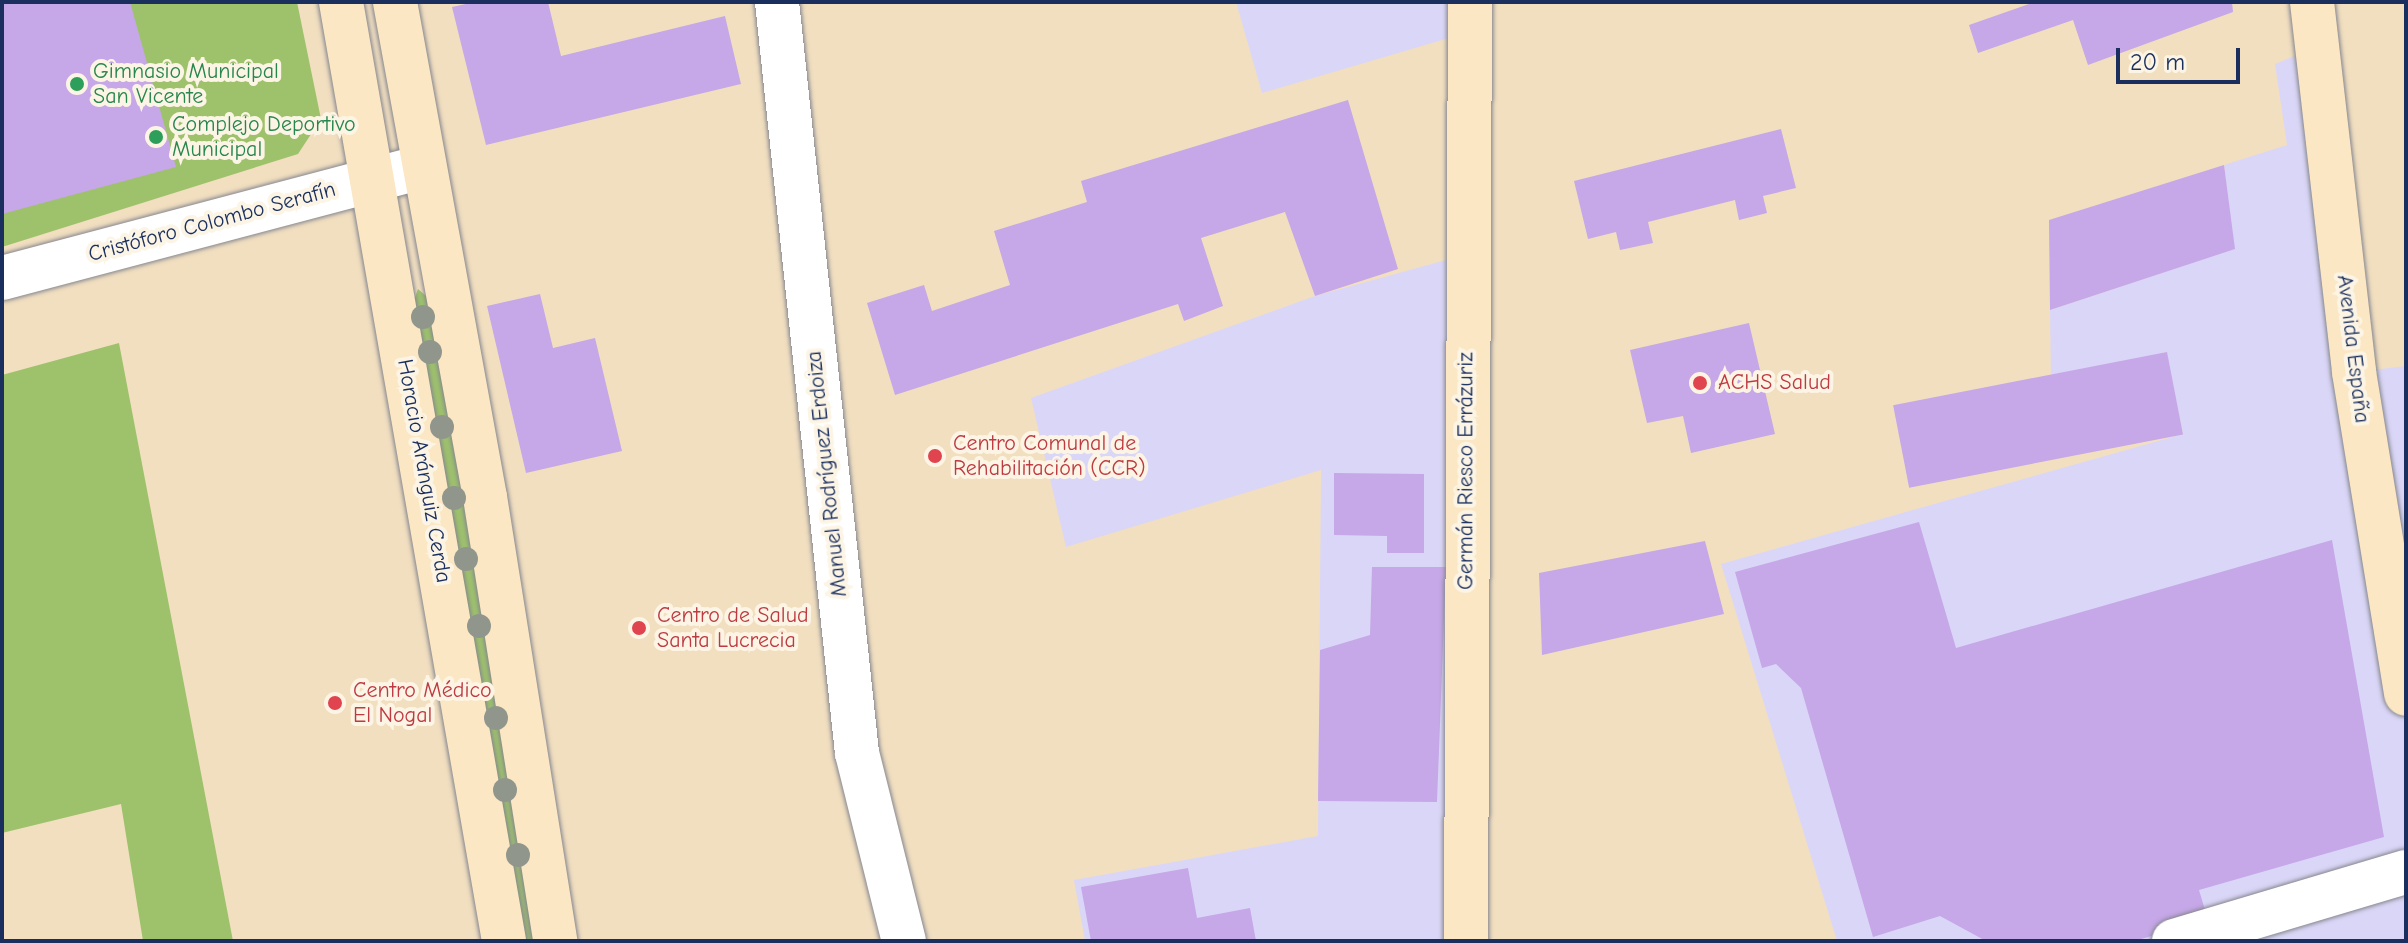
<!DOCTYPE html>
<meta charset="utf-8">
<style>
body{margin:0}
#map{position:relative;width:2408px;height:943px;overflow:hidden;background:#f2dfc0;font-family:"Comic Neue",sans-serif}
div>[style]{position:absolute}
.built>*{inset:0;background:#dad6f7}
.green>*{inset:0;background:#9ec26c}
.building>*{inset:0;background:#c6a7e8;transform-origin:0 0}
.roads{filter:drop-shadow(0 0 2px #86878f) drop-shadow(0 0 2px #86878f)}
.street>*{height:44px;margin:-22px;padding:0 22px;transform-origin:22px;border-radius:22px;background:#fff}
.secondary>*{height:44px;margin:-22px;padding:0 22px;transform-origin:22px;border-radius:22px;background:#fbe7c3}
.trees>*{width:24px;height:24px;margin:-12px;border-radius:50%;background:#91968c}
.dots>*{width:22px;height:22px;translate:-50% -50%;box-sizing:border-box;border:4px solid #fcf5e5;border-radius:50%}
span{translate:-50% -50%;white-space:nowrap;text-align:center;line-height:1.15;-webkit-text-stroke:8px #fcf5e5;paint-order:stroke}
.leisure-label{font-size:22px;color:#27864d}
.left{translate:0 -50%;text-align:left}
.street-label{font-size:22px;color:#1b2f5e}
.health-label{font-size:22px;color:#be3a42}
.frame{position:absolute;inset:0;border:4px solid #1b2f5e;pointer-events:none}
.scale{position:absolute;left:2116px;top:48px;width:124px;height:36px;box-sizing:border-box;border:4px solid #1b2f5e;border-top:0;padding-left:10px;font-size:24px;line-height:28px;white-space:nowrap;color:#1b2f5e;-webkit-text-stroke:6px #fcf5e5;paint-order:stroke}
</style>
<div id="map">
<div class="built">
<div style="clip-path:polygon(1236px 2px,1450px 2px,1449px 38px,1262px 93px)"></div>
<div style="clip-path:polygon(2317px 47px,2355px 372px,2406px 366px,2406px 941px,1837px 941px,1721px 564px,2183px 434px,2166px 352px,2051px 383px,2050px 310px,2234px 249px,2224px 165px,2287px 145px,2275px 64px)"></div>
<div style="clip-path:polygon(1468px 254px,1466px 941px,1085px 941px,1074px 880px,1318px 836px,1321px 470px,1066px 547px,1031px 398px,1315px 296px)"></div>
</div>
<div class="green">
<div style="clip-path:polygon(2px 2px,297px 2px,321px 119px,298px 154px,2px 247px)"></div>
<div style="clip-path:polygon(418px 289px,433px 302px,543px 941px,520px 941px,412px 306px)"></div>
<div style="clip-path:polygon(119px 343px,233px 941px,143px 941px,121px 804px,2px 833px,2px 375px)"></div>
</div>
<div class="building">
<div style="clip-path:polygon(2px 2px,130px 2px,176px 167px,2px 214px)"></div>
<div style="clip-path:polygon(475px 2px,548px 2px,561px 56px,725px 16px,741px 84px,486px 145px,452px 7px)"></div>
<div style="clip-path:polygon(2035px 2px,2232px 2px,2233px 12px,2088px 65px,2073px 20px,1978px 53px,1969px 25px)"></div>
<div style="clip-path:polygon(1348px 100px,1398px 269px,1315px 296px,1285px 212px,1201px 238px,1223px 306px,1184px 321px,1178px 304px,895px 395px,867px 303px,924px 285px,932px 311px,1010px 285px,994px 231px,1087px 202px,1081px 181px)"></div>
<div style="clip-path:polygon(1781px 129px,1796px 188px,1763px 196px,1767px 213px,1739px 220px,1735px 200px,1648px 222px,1653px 243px,1620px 250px,1616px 232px,1588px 239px,1574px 181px)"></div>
<div style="clip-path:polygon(2224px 165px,2235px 249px,2050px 310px,2049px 220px)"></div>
<div style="clip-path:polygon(540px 294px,553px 348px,595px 338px,622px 451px,526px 473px,487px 306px)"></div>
<div style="clip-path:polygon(1749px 323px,1775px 434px,1691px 453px,1683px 416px,1647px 423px,1630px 350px)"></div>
<div style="left:2167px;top:352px;width:84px;height:279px;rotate:79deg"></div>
<div style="clip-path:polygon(1334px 473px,1424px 474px,1424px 553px,1387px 553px,1387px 536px,1334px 535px)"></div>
<div style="clip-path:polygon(1919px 522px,1956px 648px,2332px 540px,2384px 837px,2199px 890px,2208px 920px,2134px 941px,1986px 941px,1940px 916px,1873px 937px,1801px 688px,1776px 664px,1762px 668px,1735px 572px)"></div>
<div style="clip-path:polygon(1705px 541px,1724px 614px,1542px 655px,1539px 573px)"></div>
<div style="clip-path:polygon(1372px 567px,1446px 567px,1437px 802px,1318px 801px,1320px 650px,1370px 635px)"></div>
<div style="clip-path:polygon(1188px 868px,1197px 918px,1250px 908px,1256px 941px,1091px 941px,1081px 887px)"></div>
</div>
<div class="roads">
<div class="street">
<div style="left:777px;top:2px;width:755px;rotate:83.92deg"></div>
<div style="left:857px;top:753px;width:194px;rotate:76deg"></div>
<div style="left:2px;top:278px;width:434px;rotate:-14.8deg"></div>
<div style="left:2174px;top:941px;width:242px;rotate:-16.6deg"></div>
</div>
<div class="secondary">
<div style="left:341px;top:2px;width:953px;rotate:80.15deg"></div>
<div style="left:395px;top:2px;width:503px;rotate:79.7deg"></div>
<div style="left:485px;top:497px;width:449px;rotate:81deg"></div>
<div style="left:2312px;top:2px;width:372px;rotate:83.5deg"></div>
<div style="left:2354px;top:372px;width:326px;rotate:80.8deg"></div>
<div style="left:1466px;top:941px;width:939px;rotate:-89.76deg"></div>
</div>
</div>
<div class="trees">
<div style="left:423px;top:317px"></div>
<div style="left:430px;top:352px"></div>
<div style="left:442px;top:427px"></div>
<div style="left:454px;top:498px"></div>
<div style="left:466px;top:559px"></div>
<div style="left:479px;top:626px"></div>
<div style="left:496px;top:718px"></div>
<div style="left:505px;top:790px"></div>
<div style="left:518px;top:855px"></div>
</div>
<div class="dots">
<div style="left:77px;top:84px;background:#2e9e5b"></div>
<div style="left:156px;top:137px;background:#2e9e5b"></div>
<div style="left:1700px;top:383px;background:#e0444e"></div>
<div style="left:935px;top:456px;background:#e0444e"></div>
<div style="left:639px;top:628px;background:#e0444e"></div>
<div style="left:335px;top:703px;background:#e0444e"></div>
</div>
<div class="leisure-label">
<span class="left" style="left:93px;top:84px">Gimnasio Municipal<br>San Vicente</span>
<span class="left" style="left:172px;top:137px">Complejo Deportivo<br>Municipal</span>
</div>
<div class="street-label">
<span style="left:212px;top:222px;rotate:-15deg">Cristóforo Colombo Serafín</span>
<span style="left:2353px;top:349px;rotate:83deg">Avenida España</span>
<span style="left:424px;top:471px;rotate:80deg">Horacio Aránguiz Cerda</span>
<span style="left:1466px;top:471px;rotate:-90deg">Germán Riesco Errázuriz</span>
<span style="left:827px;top:474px;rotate:-96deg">Manuel Rodríguez Erdoiza</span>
</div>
<div class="health-label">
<span class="left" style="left:1718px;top:383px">ACHS Salud</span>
<span class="left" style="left:953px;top:456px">Centro Comunal de<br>Rehabilitación (CCR)</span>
<span class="left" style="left:657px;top:628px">Centro de Salud<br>Santa Lucrecia</span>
<span class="left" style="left:353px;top:703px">Centro Médico<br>El Nogal</span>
</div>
<div class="frame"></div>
<div class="scale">20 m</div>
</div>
